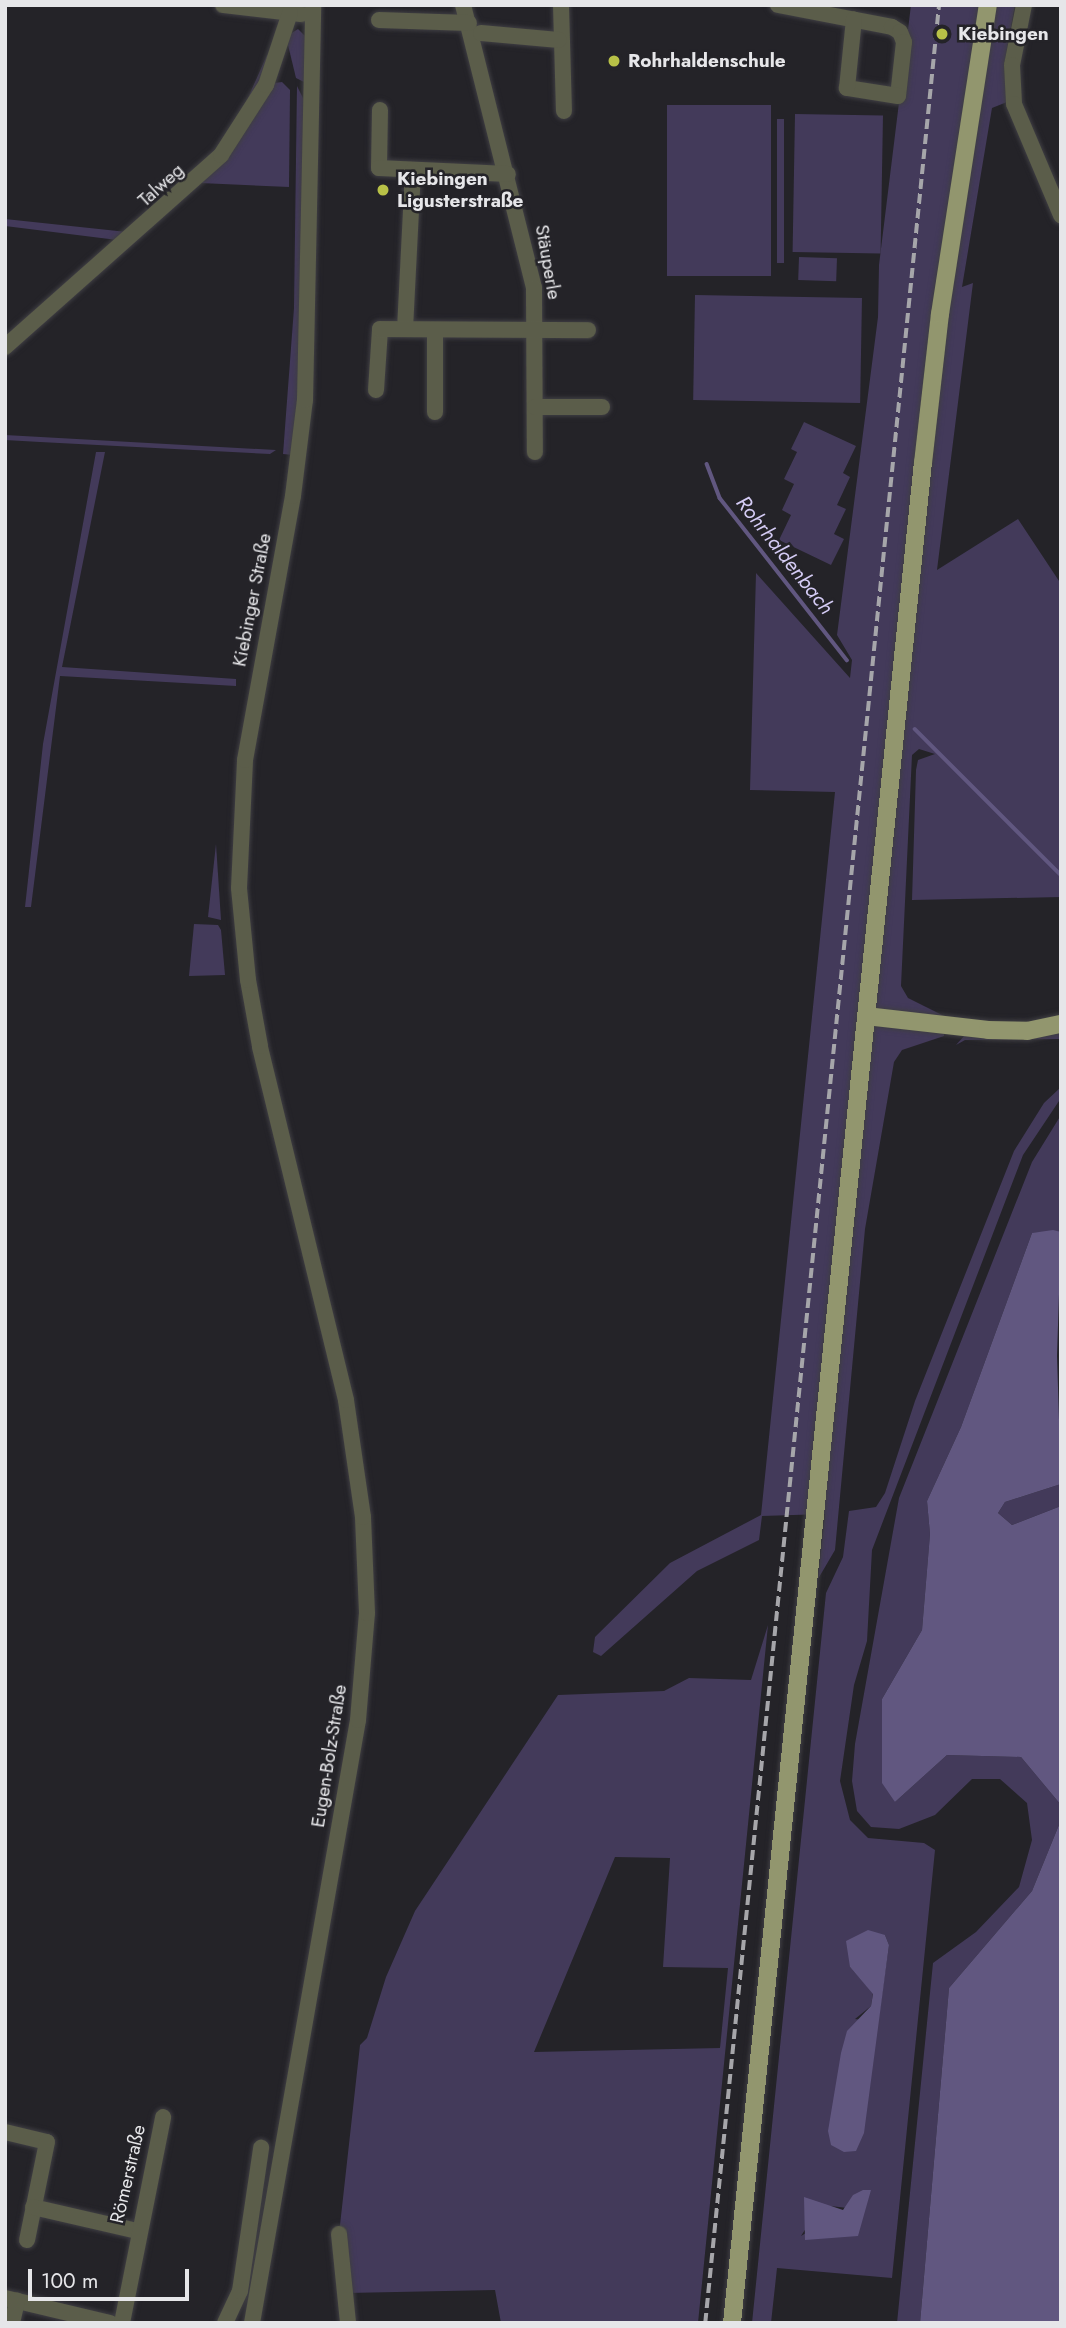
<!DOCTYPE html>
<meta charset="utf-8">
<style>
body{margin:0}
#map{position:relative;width:1066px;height:2328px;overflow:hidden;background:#242328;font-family:Jost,sans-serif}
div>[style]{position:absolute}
.green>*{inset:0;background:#433a5a;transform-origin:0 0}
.water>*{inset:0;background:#615780}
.stream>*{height:3.5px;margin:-1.75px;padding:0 1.75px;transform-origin:1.75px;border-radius:1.75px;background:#615780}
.roads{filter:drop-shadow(0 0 2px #3f3e43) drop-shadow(0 0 2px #3f3e43)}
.minor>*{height:16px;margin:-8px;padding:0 8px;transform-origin:8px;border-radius:8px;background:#5b5d4a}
.major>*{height:18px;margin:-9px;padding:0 9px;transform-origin:9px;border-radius:9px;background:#92966e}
.rail>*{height:3.5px;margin-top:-1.75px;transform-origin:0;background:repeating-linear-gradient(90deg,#a6a6aa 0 10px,transparent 0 15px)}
.dots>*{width:19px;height:19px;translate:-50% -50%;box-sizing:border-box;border:4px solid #242328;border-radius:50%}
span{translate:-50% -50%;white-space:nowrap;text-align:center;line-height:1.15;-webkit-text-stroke:5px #242328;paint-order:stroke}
.poi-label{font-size:19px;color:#e6e6e9;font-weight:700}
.left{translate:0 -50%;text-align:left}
.street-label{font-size:19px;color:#e6e6e9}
.water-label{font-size:21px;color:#d4cbf4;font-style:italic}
.frame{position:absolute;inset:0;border:7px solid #e6e6e9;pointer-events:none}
.scale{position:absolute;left:28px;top:2269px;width:161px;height:32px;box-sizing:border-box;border:4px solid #e6e6e9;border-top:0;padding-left:9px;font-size:21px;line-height:24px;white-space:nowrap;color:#e6e6e9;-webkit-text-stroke:5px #242328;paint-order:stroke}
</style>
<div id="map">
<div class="green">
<div style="clip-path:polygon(911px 5px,1015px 5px,1004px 65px,1007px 102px,992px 108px,962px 287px,973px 283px,937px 570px,1018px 519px,1061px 584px,1061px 897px,912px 900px,916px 770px,918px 760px,935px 754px,919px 749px,912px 755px,901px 986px,908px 998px,944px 1016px,944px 1036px,902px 1050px,894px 1062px,865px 1229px,835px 1550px,818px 1579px,825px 1514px,762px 1516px,759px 1540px,697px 1571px,601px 1656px,593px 1652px,595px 1637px,670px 1563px,761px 1515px,835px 792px,750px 790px,756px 573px,850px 678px,852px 660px,837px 635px,878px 317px,879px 265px)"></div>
<div style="clip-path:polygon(298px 29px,307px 38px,306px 83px,296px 78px,288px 45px,290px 34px)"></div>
<div style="clip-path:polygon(267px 55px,273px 56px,250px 106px,195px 177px,5px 343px,5px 337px,117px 240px,5px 226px,5px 219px,127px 232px,221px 144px,244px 107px)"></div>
<div style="clip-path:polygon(282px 82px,290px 90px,289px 187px,200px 183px,274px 83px)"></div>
<div style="clip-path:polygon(297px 86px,306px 104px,303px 337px,293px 455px,283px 454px,294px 308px)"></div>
<div style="left:771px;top:105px;width:171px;height:104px;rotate:90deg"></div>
<div style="left:795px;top:114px;width:88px;height:138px;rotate:1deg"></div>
<div style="left:777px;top:119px;width:7px;height:144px"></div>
<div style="left:799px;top:257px;width:38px;height:23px;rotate:2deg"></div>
<div style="left:695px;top:295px;width:167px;height:105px;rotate:1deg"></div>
<div style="clip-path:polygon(804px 422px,856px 446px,843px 473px,850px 477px,837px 505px,846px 509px,834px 534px,844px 539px,831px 565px,779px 540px,791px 515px,782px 510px,794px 484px,784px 479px,797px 452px,791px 449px)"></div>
<div style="clip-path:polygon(5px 435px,276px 450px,270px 454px,40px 442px,5px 440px)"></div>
<div style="clip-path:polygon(96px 452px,105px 452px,62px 667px,236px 679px,236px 686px,60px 676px,31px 907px,25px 907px,43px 744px)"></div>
<div style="clip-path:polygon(216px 844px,221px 920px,208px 917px)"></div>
<div style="clip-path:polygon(194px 924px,218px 925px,221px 930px,225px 975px,189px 976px)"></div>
<div style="clip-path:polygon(1061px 1033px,1061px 1039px,965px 1040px,956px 1045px,965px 1035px)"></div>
<div style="clip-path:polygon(evenodd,1061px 1087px,1061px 1098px,1023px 1155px,872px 1550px,867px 1641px,854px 1685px,840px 1781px,850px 1820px,868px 1838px,924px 1843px,935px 1850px,892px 2278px,777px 2268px,771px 2323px,752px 2323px,826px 1593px,843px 1557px,849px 1511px,876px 1507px,885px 1493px,915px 1401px,1014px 1151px,1044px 1103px,1061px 1087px,885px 1935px,889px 1945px,878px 2022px,855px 2019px,871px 2006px,873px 1993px,850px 1967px,885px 1935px,1061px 1087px,821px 2205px,848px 2208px,801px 2236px,821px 2205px)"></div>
<div style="clip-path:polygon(1061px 1115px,1061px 1232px,1032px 1233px,961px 1427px,927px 1501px,930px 1534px,922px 1630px,882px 1699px,895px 1802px,947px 1755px,1021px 1757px,1061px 1805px,1061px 1820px,1032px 1891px,949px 1988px,920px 2323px,897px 2323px,933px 1963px,976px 1932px,1019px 1887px,1032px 1840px,1027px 1803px,1000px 1779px,972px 1779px,935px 1815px,899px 1829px,871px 1827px,857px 1811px,852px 1781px,855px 1744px,899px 1498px,1032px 1162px)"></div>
<div style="clip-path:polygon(1061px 1484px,1061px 1506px,1012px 1525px,998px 1513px,1005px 1502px)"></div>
<div style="clip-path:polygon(evenodd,768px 1625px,698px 2323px,501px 2323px,495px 2290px,347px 2293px,339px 2234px,360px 2045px,367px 2038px,386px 1977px,415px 1911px,558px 1695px,664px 1691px,689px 1678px,751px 1680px,768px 1625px,615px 1857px,670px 1858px,663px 1967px,728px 1968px,720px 2048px,534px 2052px,615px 1857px)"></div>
</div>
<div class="water">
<div style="clip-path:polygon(1053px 1230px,1061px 1232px,1057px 1356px,1061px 1484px,1005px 1502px,998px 1513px,1012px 1525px,1061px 1506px,1061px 1805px,1021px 1757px,947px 1755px,895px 1802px,882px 1783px,882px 1699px,922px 1630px,930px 1534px,927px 1501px,961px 1427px,1032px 1233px)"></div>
<div style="clip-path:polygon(1061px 1820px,1061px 2323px,920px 2323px,949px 1988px,1032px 1891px)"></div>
<div style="clip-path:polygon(868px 1930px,885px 1935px,889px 1945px,864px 2133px,856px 2151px,844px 2152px,831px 2145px,828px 2131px,841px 2053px,847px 2031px,871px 2006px,873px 1994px,850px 1967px,846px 1941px)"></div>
<div style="clip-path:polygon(863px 2190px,871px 2190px,858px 2236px,805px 2240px,804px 2197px,843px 2210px,853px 2195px)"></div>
</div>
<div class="stream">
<div style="left:707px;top:464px;width:36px;rotate:69deg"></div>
<div style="left:720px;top:498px;width:206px;rotate:51.9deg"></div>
<div style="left:915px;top:729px;width:206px;rotate:45deg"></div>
</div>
<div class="roads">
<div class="minor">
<div style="left:223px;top:5px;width:79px;rotate:6.6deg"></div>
<div style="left:463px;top:5px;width:292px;rotate:75.9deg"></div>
<div style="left:534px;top:288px;width:164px;rotate:89.7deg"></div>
<div style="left:561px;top:5px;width:106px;rotate:88.4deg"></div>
<div style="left:778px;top:5px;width:116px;rotate:10.9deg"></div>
<div style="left:892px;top:27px;width:9px;rotate:32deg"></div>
<div style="left:900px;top:32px;width:11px;rotate:68deg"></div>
<div style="left:904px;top:42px;width:54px;rotate:96.3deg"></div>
<div style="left:898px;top:96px;width:52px;rotate:-171.1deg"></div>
<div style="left:847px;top:88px;width:69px;rotate:-84.2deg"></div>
<div style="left:1024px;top:5px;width:61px;rotate:101.3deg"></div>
<div style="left:1012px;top:65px;width:39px;rotate:87deg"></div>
<div style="left:1014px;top:104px;width:121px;rotate:67.1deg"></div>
<div style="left:379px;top:20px;width:90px;rotate:1.9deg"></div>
<div style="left:481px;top:33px;width:78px;rotate:5.1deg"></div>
<div style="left:380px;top:110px;width:58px;rotate:91deg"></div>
<div style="left:379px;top:168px;width:129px;rotate:2.7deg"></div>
<div style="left:405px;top:329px;width:159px;rotate:-87.1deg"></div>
<div style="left:5px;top:347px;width:289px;rotate:-41.6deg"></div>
<div style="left:221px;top:155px;width:83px;rotate:-57.3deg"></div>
<div style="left:266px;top:85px;width:76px;rotate:-71.6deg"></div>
<div style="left:376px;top:390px;width:61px;rotate:-86.2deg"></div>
<div style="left:380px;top:329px;width:208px;rotate:0.3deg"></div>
<div style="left:535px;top:407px;width:67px"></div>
<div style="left:435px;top:412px;width:82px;rotate:-90deg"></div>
<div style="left:5px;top:2132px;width:43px;rotate:13.4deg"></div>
<div style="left:47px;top:2142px;width:100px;rotate:101.5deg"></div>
<div style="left:33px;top:2207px;width:107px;rotate:13deg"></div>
<div style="left:339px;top:2234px;width:89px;rotate:84.2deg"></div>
<div style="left:5px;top:2298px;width:108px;rotate:13.4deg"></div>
<div style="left:12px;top:2323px;width:23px;rotate:-77deg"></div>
<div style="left:122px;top:2323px;width:210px;rotate:-78.7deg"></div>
<div style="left:225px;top:2323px;width:35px;rotate:-65deg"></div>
<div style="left:240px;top:2291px;width:145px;rotate:-81.6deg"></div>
<div style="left:252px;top:2323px;width:612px;rotate:-80.03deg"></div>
<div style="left:358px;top:1720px;width:107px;rotate:-85.2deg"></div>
<div style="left:367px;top:1613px;width:96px;rotate:-92.4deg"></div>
<div style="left:363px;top:1517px;width:118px;rotate:-98.3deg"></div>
<div style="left:346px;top:1400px;width:364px;rotate:-103.7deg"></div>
<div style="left:260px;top:1046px;width:67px;rotate:-100.3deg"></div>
<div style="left:248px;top:980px;width:92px;rotate:-95.6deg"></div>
<div style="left:239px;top:888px;width:128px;rotate:-87.3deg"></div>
<div style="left:245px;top:760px;width:268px;rotate:-79.7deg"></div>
<div style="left:293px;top:496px;width:97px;rotate:-82.9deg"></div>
<div style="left:305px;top:400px;width:395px;rotate:-88.8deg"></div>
</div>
<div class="major">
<div style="left:866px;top:1016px;width:123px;rotate:6.5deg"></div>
<div style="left:988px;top:1030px;width:39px;rotate:1deg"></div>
<div style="left:1027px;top:1031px;width:35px;rotate:-12deg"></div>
<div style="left:732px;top:2323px;width:1870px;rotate:-84.14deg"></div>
<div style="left:923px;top:463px;width:150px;rotate:-83.5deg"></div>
<div style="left:940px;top:314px;width:313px;rotate:-81.2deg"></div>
</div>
</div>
<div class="rail">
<div style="left:705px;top:2323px;width:2330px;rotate:-84.24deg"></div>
</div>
<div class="dots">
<div style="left:942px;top:34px;background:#b8c147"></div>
<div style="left:614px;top:61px;background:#b8c147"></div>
<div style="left:383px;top:190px;background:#b8c147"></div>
</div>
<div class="poi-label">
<span class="left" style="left:958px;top:34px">Kiebingen</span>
<span class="left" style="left:628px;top:61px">Rohrhaldenschule</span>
<span class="left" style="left:397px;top:190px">Kiebingen<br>Ligusterstraße</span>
</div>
<div class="street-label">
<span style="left:161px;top:185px;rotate:-42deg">Talweg</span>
<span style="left:548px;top:262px;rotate:80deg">Stäuperle</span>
<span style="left:252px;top:600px;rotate:-79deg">Kiebinger Straße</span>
<span style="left:329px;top:1756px;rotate:-81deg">Eugen-Bolz-Straße</span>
<span style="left:128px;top:2174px;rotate:-77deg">Römerstraße</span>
</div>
<div class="water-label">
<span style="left:785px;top:555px;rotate:52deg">Rohrhaldenbach</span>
</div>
<div class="frame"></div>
<div class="scale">100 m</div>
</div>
